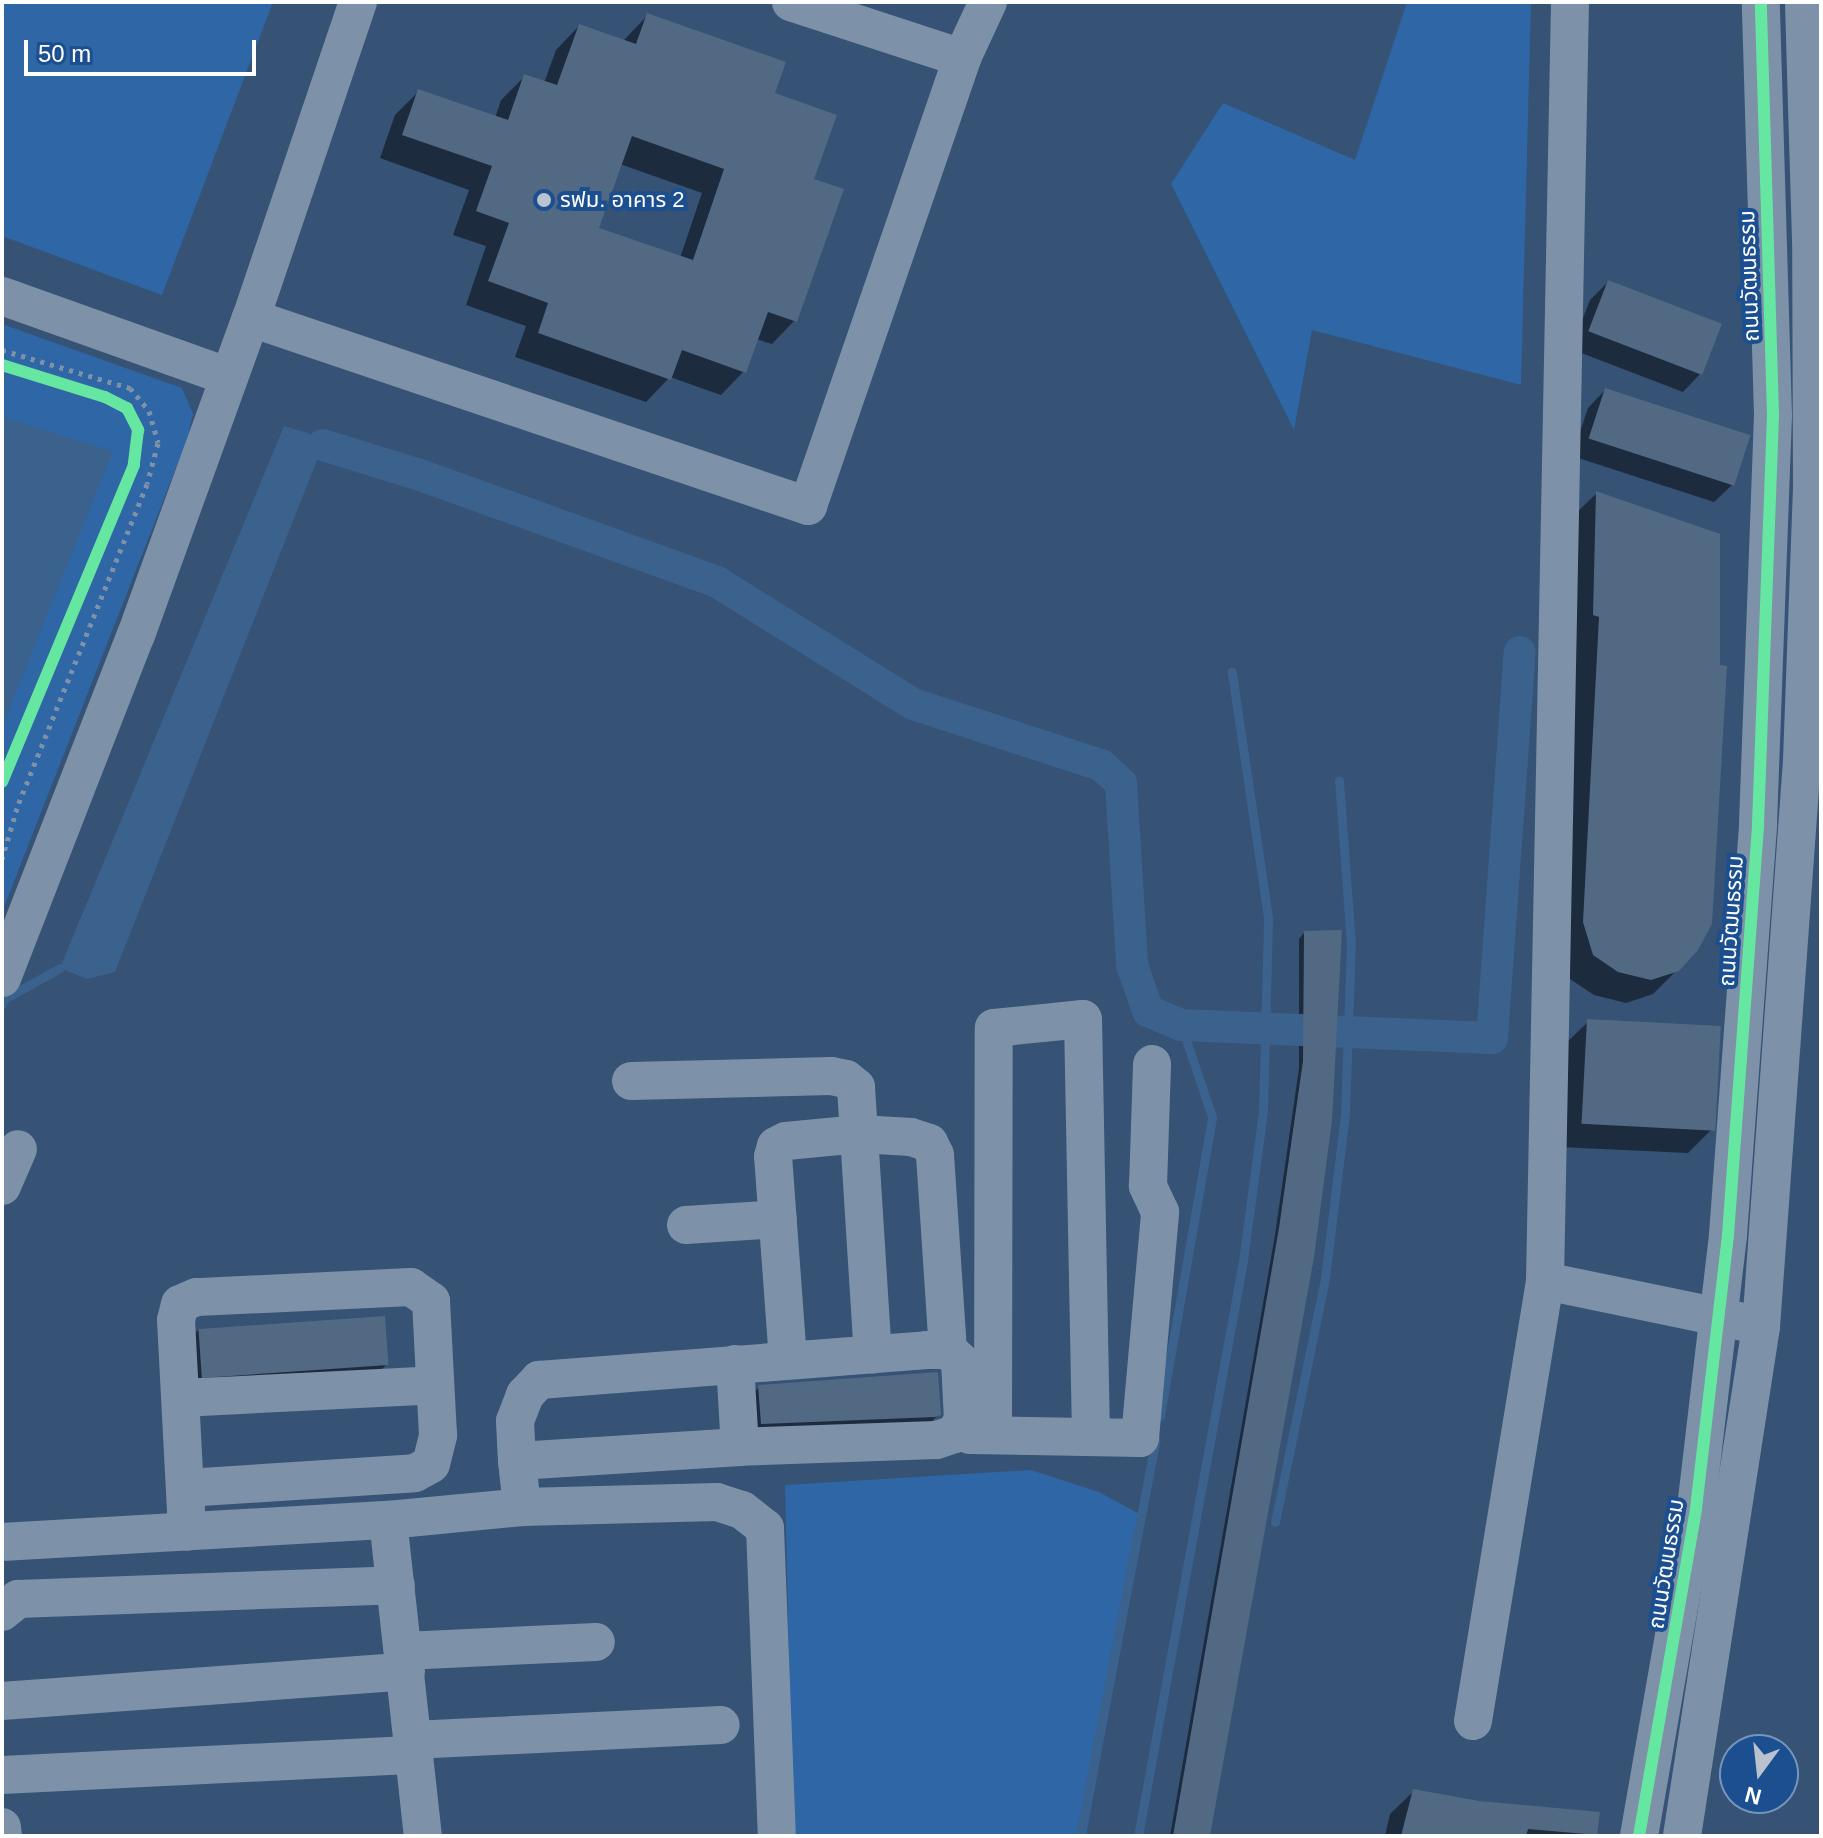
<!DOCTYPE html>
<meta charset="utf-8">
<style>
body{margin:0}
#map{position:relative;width:1823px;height:1838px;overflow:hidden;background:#365274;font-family:Arial,"Noto Sans Thai",sans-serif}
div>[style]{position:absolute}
.green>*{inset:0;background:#2f66a5}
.water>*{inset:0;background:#3b618d}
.shadow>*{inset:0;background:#0007}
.stream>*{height:9px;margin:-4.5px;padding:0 4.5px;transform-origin:4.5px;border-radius:4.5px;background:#3b618d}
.canal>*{height:32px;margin:-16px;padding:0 16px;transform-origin:16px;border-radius:16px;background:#3b618d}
.building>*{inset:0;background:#526984;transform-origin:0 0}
.path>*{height:5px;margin-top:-2.5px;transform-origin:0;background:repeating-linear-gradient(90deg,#7d92a8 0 4px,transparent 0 10px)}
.minor>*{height:38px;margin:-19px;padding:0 19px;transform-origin:19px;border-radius:19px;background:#7d92a8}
.cycleway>*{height:12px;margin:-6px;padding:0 6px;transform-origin:6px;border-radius:6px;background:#66e7a1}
.dots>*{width:22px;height:22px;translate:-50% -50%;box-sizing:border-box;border:4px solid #1b4f8f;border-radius:50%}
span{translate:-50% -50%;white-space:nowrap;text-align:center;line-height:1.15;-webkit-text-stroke:8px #1b4f8f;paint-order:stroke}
.poi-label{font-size:22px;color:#fff}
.left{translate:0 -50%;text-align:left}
.street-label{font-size:22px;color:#fff}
.frame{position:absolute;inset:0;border:4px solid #fff;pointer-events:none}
.north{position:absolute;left:1719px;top:1734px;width:80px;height:80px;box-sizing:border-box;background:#1b4f8f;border:2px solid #7695bc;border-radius:50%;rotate:195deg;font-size:22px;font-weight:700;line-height:32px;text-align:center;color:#fff}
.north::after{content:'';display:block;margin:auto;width:28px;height:36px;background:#b9c2ce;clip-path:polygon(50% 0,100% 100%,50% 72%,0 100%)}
.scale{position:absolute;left:24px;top:40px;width:232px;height:36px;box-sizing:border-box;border:4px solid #fff;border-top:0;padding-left:10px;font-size:24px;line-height:28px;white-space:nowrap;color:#fff;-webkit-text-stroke:6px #1b4f8f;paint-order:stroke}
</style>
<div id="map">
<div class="green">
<div style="clip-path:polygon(2px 2px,273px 2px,162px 295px,2px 236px)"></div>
<div style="clip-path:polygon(1407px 2px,1531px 2px,1521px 385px,1312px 330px,1294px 430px,1171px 184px,1223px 103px,1355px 160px)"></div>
<div style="clip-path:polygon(2px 324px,182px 388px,193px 414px,187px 440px,2px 912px)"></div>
<div style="clip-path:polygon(1031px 1470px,1099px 1492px,1145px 1517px,1086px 1836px,793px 1836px,785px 1485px)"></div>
</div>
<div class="water">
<div style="clip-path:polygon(2px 417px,113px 451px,2px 727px)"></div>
<div style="clip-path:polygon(284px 426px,308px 433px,323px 445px,115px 972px,87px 979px,60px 968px)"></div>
</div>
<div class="shadow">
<div style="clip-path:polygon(evenodd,648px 15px,772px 94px,812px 180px,795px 320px,772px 344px,756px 339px,744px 371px,721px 395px,670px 377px,646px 402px,515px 357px,526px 326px,466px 305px,486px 246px,453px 235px,469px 190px,380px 158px,395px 115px,419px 91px,495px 118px,501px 100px,525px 76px,544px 83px,556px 50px,579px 26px,623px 41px,648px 15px,620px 164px,702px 193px,680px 258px,597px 229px,620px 164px)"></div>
<div style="clip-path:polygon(1608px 282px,1700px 374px,1683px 392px,1571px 349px,1590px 300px)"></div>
<div style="clip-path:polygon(1605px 390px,1732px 485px,1714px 502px,1572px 456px,1588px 408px)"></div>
<div style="clip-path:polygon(1597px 493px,1678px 969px,1653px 994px,1626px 1003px,1594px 995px,1570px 979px,1573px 516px)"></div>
<div style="clip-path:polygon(1339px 932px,1208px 1836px,1170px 1836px,1275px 1235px,1299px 1068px,1299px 939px,1304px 933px)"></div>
<div style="clip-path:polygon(1588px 1022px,1712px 1129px,1688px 1153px,1559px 1147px,1564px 1045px)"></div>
<div style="clip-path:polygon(199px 1329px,386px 1365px,369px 1382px,184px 1392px,182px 1347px)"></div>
<div style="clip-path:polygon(759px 1387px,939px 1414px,921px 1432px,744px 1441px,742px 1405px)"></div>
<div style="clip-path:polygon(1414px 1791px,1595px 1834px,1385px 1836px,1390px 1814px)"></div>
</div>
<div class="stream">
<div style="left:2px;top:1004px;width:5px;rotate:-68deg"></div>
<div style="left:4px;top:999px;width:64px;rotate:-29deg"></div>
<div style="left:1160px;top:1416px;width:303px;rotate:-80.1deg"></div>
<div style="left:1212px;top:1117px;width:97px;rotate:-108.6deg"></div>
<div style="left:1275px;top:1522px;width:248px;rotate:-78.4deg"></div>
<div style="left:1325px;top:1279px;width:166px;rotate:-83.1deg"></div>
<div style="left:1345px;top:1114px;width:170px;rotate:-88deg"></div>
<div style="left:1351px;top:944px;width:164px;rotate:-94.2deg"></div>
<div style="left:1080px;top:1836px;width:404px;rotate:-79.2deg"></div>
<div style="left:1138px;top:1836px;width:585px;rotate:-79.65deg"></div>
<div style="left:1243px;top:1261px;width:150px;rotate:-82.4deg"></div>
<div style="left:1263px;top:1112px;width:195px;rotate:-88.5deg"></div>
<div style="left:1268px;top:917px;width:248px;rotate:-98.4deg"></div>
</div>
<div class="canal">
<div style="left:323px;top:445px;width:105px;rotate:17.2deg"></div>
<div style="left:423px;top:476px;width:313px;rotate:19.8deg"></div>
<div style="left:717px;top:582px;width:231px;rotate:31.9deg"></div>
<div style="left:913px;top:704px;width:198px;rotate:18deg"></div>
<div style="left:1101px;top:765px;width:27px;rotate:42deg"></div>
<div style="left:1121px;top:783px;width:182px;rotate:86.5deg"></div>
<div style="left:1132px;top:965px;width:49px;rotate:70.8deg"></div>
<div style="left:1148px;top:1011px;width:36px;rotate:23deg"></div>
<div style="left:1181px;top:1025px;width:311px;rotate:2.4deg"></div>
<div style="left:1492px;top:1038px;width:387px;rotate:-85.9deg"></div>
</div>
<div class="building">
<div style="clip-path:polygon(evenodd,647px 13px,786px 62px,775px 93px,837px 115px,814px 179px,844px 189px,797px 322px,768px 312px,746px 373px,682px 350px,671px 380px,538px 333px,548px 303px,488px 281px,509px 223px,476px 211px,492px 166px,402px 135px,418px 89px,508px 120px,524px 74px,557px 85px,579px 24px,636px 44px,647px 13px,632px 136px,724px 169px,693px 260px,599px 228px,632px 136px)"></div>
<div style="left:1608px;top:280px;width:122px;height:55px;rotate:21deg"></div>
<div style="left:1605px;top:388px;width:153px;height:53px;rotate:18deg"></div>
<div style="clip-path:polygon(1596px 491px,1720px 534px,1720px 665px,1727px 666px,1712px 924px,1698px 950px,1679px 971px,1651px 980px,1618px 972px,1593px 955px,1583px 922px,1599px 617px,1593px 615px)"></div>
<div style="clip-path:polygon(1342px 930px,1332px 1121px,1314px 1257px,1210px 1836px,1173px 1836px,1279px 1228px,1303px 1061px,1304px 931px)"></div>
<div style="left:1587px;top:1019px;width:134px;height:105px;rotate:3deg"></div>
<div style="left:385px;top:1316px;width:49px;height:187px;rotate:86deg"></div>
<div style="clip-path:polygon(938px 1372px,941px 1415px,935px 1417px,761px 1424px,758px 1385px)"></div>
<div style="clip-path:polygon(1413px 1789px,1479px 1801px,1600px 1812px,1597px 1835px,1528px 1829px,1526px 1836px,1401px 1836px)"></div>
</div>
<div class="path">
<div style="left:2px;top:350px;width:134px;rotate:16.5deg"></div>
<div style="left:130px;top:388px;width:30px;rotate:50deg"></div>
<div style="left:149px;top:411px;width:33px;rotate:74deg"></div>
<div style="left:158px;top:443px;width:42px;rotate:105deg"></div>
<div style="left:147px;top:484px;width:349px;rotate:111.9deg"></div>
<div style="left:17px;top:808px;width:53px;rotate:106.4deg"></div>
</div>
<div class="minor">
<div style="left:1570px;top:2px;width:1279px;rotate:91.12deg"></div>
<div style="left:1545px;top:1281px;width:202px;rotate:11.7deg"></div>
<div style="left:962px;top:58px;width:62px;rotate:-65.1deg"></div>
<div style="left:2px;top:296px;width:241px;rotate:19.6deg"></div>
<div style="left:251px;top:318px;width:588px;rotate:18.65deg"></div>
<div style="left:808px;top:506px;width:474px;rotate:-71deg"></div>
<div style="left:962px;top:58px;width:180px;rotate:-161.9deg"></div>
<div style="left:2px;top:978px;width:368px;rotate:-68.7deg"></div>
<div style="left:136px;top:635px;width:337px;rotate:-70.1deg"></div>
<div style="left:251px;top:318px;width:334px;rotate:-71.3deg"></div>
<div style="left:631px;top:1081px;width:200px;rotate:-1.4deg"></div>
<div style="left:831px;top:1076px;width:15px;rotate:11deg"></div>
<div style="left:846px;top:1079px;width:13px;rotate:39deg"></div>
<div style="left:856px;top:1087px;width:268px;rotate:86.4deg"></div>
<div style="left:2px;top:1186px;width:40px;rotate:-66.6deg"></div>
<div style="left:686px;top:1225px;width:92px;rotate:-3.7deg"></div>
<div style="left:788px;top:1360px;width:204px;rotate:-94.2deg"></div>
<div style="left:773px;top:1157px;width:11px;rotate:-75deg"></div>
<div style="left:776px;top:1146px;width:11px;rotate:-27deg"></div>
<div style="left:786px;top:1141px;width:74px;rotate:-5.4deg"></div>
<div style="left:860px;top:1134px;width:51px;rotate:3.4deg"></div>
<div style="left:911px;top:1137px;width:19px;rotate:18deg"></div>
<div style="left:929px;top:1143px;width:13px;rotate:63deg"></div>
<div style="left:935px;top:1155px;width:195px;rotate:86.2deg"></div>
<div style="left:735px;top:1364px;width:83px;rotate:86.6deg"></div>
<div style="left:181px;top:1398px;width:254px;rotate:-2.9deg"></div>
<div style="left:970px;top:1435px;width:170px;rotate:1deg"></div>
<div style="left:1140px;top:1438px;width:227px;rotate:-84.9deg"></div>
<div style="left:1160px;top:1212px;width:29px;rotate:-115deg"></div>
<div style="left:1148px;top:1186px;width:122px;rotate:-88.1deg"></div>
<div style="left:993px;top:1435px;width:407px;rotate:-89.9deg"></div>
<div style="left:994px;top:1028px;width:89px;rotate:-5.8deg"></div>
<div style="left:1083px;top:1019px;width:418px;rotate:88.9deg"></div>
<div style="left:517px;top:1461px;width:40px;rotate:-92.9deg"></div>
<div style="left:515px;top:1421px;width:28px;rotate:-69deg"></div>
<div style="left:525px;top:1395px;width:21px;rotate:-47deg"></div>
<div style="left:539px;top:1380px;width:389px;rotate:-4.4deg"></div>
<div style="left:927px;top:1350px;width:21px"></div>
<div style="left:948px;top:1350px;width:16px;rotate:43deg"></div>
<div style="left:960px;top:1361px;width:59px;rotate:87.1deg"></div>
<div style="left:963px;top:1420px;width:16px;rotate:120deg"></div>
<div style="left:955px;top:1434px;width:20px;rotate:162deg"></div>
<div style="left:936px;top:1440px;width:196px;rotate:178deg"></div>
<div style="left:740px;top:1447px;width:223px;rotate:176.4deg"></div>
<div style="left:517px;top:1461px;width:46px;rotate:83.8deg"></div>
<div style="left:186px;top:1488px;width:229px;rotate:-3.7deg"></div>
<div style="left:415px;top:1473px;width:18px;rotate:-29deg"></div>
<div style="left:431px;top:1464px;width:30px;rotate:-76deg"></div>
<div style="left:438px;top:1435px;width:134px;rotate:-93deg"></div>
<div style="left:431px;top:1301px;width:24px;rotate:-145deg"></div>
<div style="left:411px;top:1287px;width:215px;rotate:177.3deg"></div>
<div style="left:196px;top:1297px;width:17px;rotate:156deg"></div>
<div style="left:180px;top:1304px;width:16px;rotate:104deg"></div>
<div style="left:176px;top:1320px;width:212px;rotate:87deg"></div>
<div style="left:388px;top:1520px;width:318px;rotate:83.7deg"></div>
<div style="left:2px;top:1542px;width:387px;rotate:-3.3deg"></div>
<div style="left:388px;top:1520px;width:135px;rotate:-5.5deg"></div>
<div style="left:522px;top:1507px;width:195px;rotate:-1.5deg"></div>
<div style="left:717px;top:1502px;width:26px;rotate:18deg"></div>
<div style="left:742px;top:1510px;width:29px;rotate:38deg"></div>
<div style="left:765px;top:1528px;width:308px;rotate:87.8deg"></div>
<div style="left:2px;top:1612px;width:21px;rotate:-39deg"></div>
<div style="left:18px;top:1599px;width:378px;rotate:-2.1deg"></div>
<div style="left:404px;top:1651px;width:192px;rotate:-2.7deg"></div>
<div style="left:2px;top:1701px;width:405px;rotate:-4.2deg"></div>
<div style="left:1473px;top:1721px;width:446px;rotate:-80.7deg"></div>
<div style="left:413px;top:1740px;width:308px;rotate:-2.8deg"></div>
<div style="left:2px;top:1775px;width:413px;rotate:-2.8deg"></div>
<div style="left:2px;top:1827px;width:9px;rotate:84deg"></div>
<div style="left:1639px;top:1836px;width:333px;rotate:-80.1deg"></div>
<div style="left:1696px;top:1508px;width:275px;rotate:-83.3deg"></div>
<div style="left:1728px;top:1235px;width:412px;rotate:-85.8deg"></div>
<div style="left:1758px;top:824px;width:409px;rotate:-87.9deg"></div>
<div style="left:1773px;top:415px;width:413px;rotate:-91.7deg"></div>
<div style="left:1682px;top:1836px;width:515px;rotate:-81.18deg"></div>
<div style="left:1761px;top:1327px;width:568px;rotate:-85.86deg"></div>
<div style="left:1802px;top:760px;width:276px;rotate:-87.9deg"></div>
<div style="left:1812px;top:484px;width:244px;rotate:-90.2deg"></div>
<div style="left:1811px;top:240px;width:238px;rotate:-91.7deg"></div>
</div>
<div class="cycleway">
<div style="left:2px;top:365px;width:108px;rotate:17.3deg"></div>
<div style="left:105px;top:397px;width:25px;rotate:27deg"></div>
<div style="left:127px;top:408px;width:25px;rotate:63deg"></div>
<div style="left:138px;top:430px;width:35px;rotate:97deg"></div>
<div style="left:134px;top:465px;width:343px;rotate:112.6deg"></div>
<div style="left:1639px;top:1836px;width:333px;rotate:-80.1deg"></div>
<div style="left:1696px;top:1508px;width:275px;rotate:-83.3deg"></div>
<div style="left:1728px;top:1235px;width:412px;rotate:-85.8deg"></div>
<div style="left:1758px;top:824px;width:409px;rotate:-87.9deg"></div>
<div style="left:1773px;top:415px;width:413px;rotate:-91.7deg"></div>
</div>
<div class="dots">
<div style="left:544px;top:200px;background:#b9c2ce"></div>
</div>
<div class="poi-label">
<span class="left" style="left:560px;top:200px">รฟม. อาคาร 2</span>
</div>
<div class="street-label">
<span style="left:1749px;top:276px;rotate:-92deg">ถนนวัฒนธรรม</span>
<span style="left:1731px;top:921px;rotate:-86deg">ถนนวัฒนธรรม</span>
<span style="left:1666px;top:1564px;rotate:-81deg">ถนนวัฒนธรรม</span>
</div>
<div class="frame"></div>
<div class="north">N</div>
<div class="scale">50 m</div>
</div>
